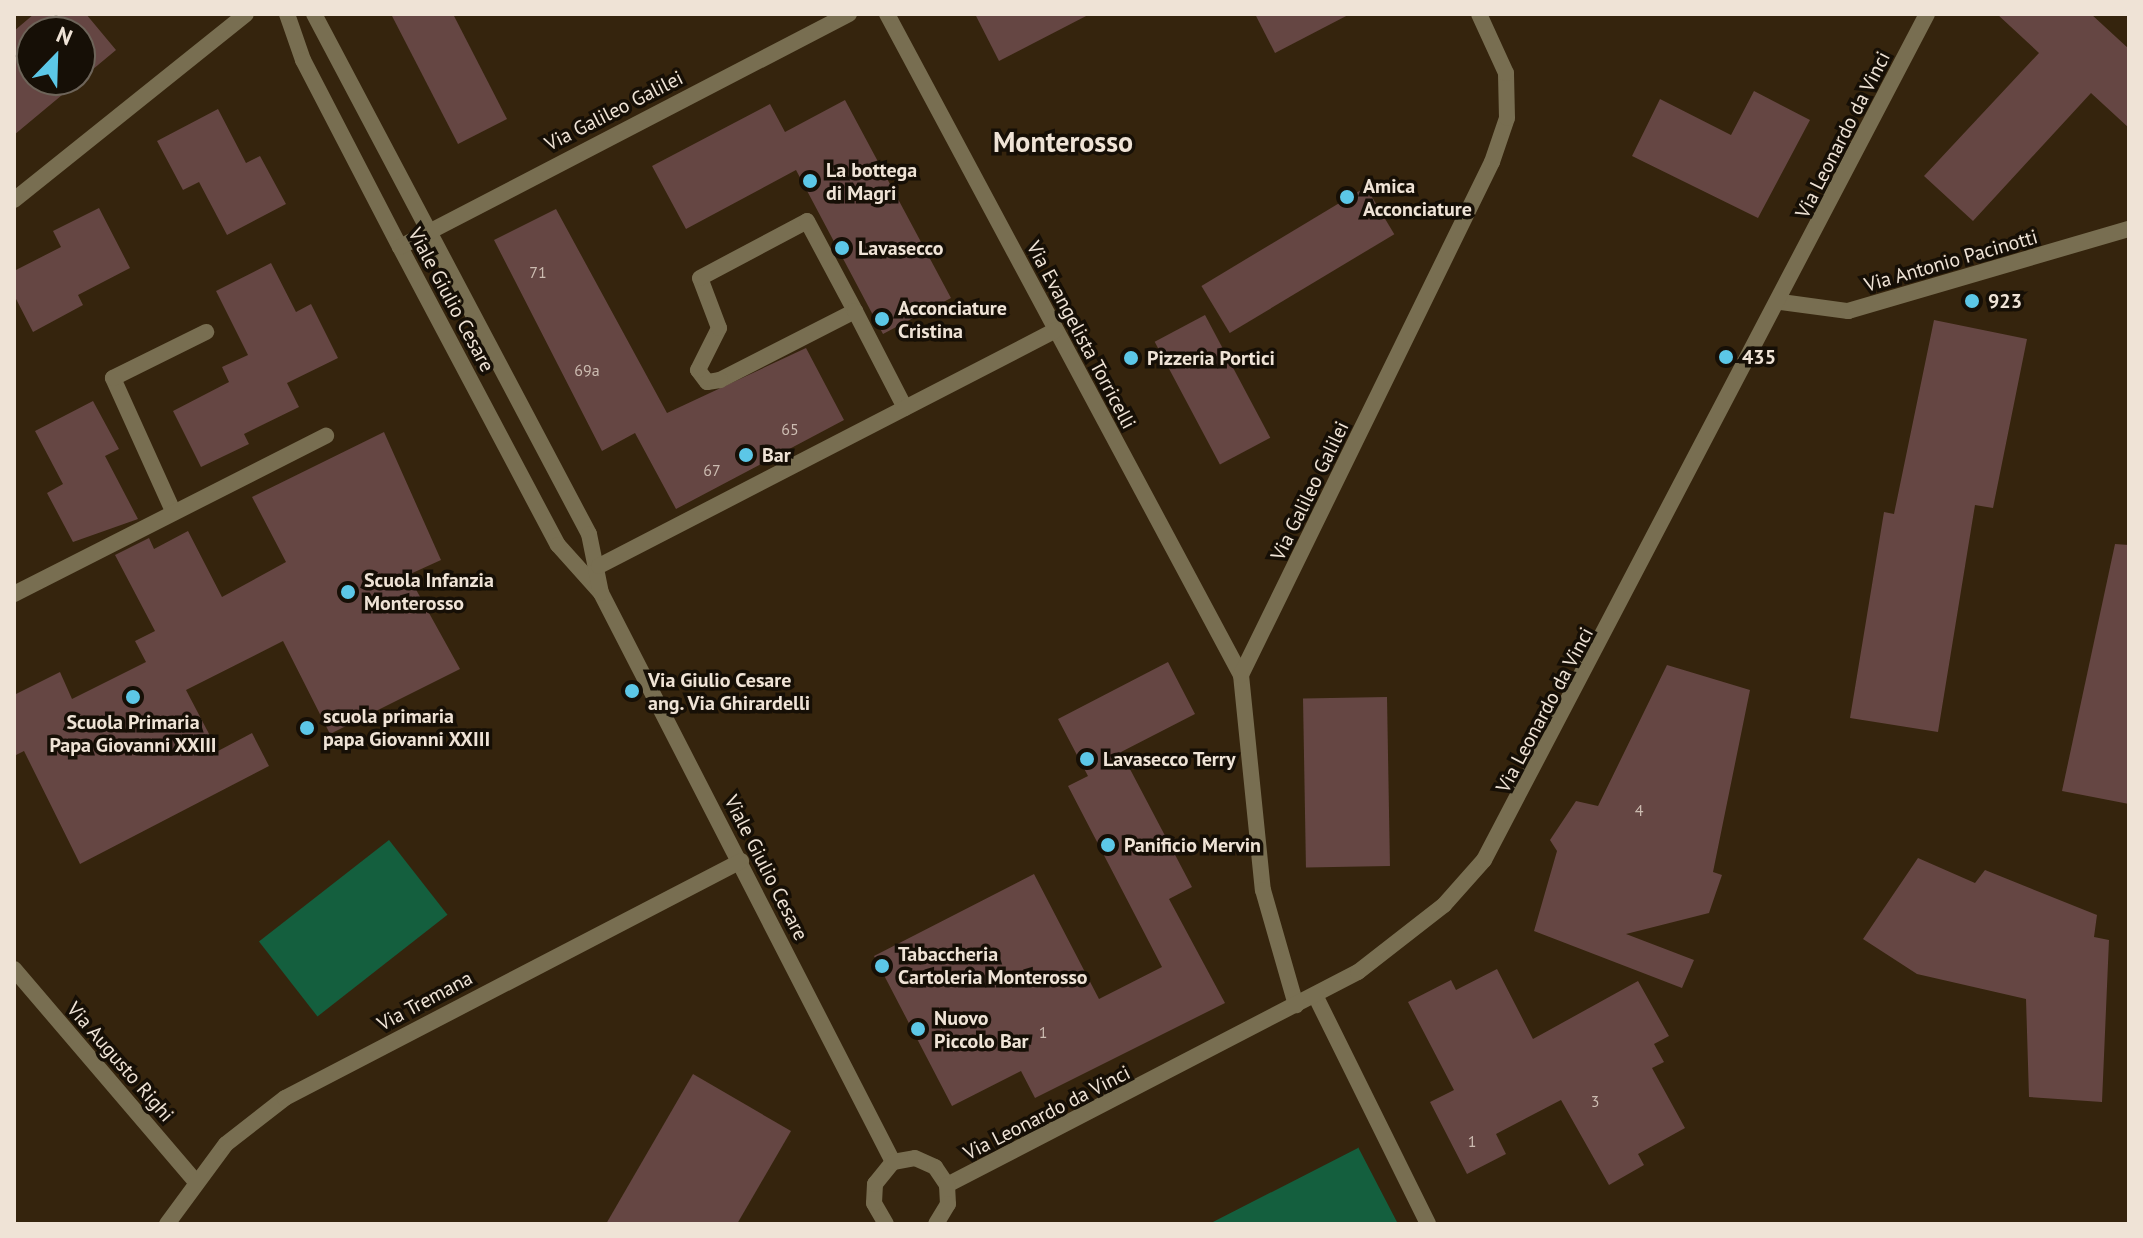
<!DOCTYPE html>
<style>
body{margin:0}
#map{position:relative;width:2143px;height:1238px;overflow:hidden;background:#35240d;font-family:"PT Sans",sans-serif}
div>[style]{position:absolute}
.green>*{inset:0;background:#145f3e;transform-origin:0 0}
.building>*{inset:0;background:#654643;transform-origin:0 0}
.minor>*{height:16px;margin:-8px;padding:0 8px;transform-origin:8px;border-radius:8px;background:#786e51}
.tertiary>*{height:16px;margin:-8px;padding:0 8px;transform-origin:8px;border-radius:8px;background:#786e51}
.dots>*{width:22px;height:22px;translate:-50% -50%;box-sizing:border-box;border:4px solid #160f06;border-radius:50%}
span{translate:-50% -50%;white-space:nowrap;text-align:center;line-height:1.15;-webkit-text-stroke:7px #160f06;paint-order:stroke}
.number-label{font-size:16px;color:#ccbcb1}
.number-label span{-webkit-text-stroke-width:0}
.street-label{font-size:20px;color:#efe3d6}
.poi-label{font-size:20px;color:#efe3d6;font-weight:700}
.left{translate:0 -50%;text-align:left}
.district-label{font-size:28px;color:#efe3d6;font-weight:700}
.frame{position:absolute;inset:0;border:16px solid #efe3d6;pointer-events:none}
.north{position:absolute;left:16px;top:16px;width:80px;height:80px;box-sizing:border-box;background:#160f06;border:2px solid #6d6459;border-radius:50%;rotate:23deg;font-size:22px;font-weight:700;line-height:32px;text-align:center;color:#efe3d6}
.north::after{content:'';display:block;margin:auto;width:28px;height:36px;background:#5cc7e7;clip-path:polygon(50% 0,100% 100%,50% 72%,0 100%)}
</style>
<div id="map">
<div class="green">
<div style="left:389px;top:840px;width:95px;height:165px;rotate:52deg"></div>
<div style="clip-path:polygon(1358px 1147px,1398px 1224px,1209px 1224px,1358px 1148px)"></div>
</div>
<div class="building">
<div style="clip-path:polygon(evenodd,34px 14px,86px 14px,116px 50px,14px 135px,14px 31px,34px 14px,32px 32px,80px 32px,80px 80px,32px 80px,32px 32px)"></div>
<div style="clip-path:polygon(391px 14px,453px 14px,507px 119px,458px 144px)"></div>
<div style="clip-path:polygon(975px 14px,1090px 14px,999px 61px)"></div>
<div style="clip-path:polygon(1255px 14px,1350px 14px,1275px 53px)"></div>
<div style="clip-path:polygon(1997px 14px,2091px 14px,2129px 49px,2129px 128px,2091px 93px,1973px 221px,1924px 176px,2039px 53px)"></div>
<div style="clip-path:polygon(1754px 91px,1810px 120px,1758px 218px,1632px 156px,1660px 99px,1731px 135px)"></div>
<div style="clip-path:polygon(845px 100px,951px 298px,883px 334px,796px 170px,686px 229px,652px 166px,770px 104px,785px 132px)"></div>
<div style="clip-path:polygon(218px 109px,246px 163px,260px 156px,286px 204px,227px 235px,199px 182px,183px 190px,157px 141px)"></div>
<div style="left:1366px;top:187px;width:55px;height:192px;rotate:59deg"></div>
<div style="clip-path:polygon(99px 208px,130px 268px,78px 295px,83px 305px,33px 332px,14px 295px,14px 271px,61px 247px,53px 231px)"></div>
<div style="clip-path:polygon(556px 209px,667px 413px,806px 348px,844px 420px,676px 509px,635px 433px,602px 451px,494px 240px)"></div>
<div style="clip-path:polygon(271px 263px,296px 312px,311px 304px,338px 358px,287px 383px,299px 407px,244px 434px,249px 444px,201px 467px,173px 411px,229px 382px,222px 367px,248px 355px,216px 291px)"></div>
<div style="left:1205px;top:315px;width:139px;height:57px;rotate:62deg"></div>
<div style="clip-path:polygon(1934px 320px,2027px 339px,1993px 508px,1975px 505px,1938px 732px,1850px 718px,1884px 512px,1894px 514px)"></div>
<div style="clip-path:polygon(93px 401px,119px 449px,105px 456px,138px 519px,73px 542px,47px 493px,63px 484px,35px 431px)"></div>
<div style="clip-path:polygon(384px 432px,441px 560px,408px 575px,460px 669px,330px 734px,283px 641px,186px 690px,218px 751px,252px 733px,269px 766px,80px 864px,24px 751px,14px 756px,14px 695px,60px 672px,72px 699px,146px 662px,135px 641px,155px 631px,115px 555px,149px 538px,154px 549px,188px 531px,222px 597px,286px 562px,252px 497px)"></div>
<div style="clip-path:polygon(2115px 544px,2129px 545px,2129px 804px,2062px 791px)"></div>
<div style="clip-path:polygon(1168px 662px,1195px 714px,1121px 752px,1192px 887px,1169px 899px,1225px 1003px,1035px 1098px,1021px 1071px,952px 1106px,874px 956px,1034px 874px,1099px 999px,1162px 967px,1068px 786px,1088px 776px,1058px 719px)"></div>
<div style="clip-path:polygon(1667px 665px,1750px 690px,1713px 872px,1722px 875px,1709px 913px,1626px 934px,1694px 960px,1682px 988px,1534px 931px,1557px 851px,1550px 840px,1576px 801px,1598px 806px)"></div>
<div style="left:1387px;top:697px;width:169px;height:84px;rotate:89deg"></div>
<div style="clip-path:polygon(1918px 858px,1975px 883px,1985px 870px,2097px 915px,2094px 937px,2109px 940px,2102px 1102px,2029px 1097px,2026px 999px,1917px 974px,1863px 939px)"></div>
<div style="clip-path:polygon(1497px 969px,1533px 1039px,1638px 981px,1669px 1036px,1654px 1044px,1664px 1062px,1652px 1068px,1685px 1128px,1638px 1154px,1644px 1165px,1609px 1185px,1561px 1100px,1496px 1134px,1506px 1154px,1467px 1174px,1430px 1102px,1454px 1090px,1408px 1002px,1451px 980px,1456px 990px)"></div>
<div style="clip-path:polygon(693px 1074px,791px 1131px,737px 1224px,606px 1224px)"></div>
</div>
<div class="minor">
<div style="left:287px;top:14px;width:49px;rotate:70.8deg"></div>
<div style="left:303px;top:60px;width:211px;rotate:62.6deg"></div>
<div style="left:400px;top:247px;width:337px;rotate:62.1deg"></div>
<div style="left:558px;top:545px;width:64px;rotate:48.1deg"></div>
<div style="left:601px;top:593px;width:640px;rotate:62.83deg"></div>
<div style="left:314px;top:14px;width:588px;rotate:62.13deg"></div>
<div style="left:589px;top:534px;width:60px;rotate:78.5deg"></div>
<div style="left:887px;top:14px;width:750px;rotate:61.83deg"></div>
<div style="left:1241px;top:675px;width:216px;rotate:84.2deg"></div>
<div style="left:1263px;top:890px;width:120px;rotate:74deg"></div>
<div style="left:14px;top:200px;width:297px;rotate:-38.7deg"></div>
<div style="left:400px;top:247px;width:506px;rotate:-27.43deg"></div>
<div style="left:1781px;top:302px;width:68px;rotate:7.7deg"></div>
<div style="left:1848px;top:311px;width:293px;rotate:-16.3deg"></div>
<div style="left:855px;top:311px;width:152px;rotate:152.9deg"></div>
<div style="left:720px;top:380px;width:13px;rotate:171deg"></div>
<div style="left:707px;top:382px;width:15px;rotate:-127deg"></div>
<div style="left:698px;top:370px;width:47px;rotate:-63.4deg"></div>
<div style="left:719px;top:328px;width:53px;rotate:-110.8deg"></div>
<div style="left:700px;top:278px;width:121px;rotate:-28deg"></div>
<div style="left:807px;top:221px;width:102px;rotate:61.9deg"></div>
<div style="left:855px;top:311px;width:109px;rotate:62.7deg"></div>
<div style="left:173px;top:511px;width:146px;rotate:-114.3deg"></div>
<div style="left:113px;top:378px;width:104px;rotate:-26.3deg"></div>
<div style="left:599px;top:566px;width:514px;rotate:-27.31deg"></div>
<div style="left:14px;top:594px;width:350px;rotate:-26.9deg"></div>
<div style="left:1241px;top:675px;width:571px;rotate:-63.93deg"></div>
<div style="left:1492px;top:162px;width:46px;rotate:-71.2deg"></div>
<div style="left:1507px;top:118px;width:45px;rotate:-91.3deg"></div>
<div style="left:1506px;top:73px;width:65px;rotate:-114.6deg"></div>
<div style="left:14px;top:969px;width:280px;rotate:49.5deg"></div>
<div style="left:1315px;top:995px;width:255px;rotate:63.7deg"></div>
<div style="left:947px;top:1185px;width:463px;rotate:-27.4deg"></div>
<div style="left:1358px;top:972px;width:109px;rotate:-37.9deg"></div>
<div style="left:1444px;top:905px;width:60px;rotate:-48.4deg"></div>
<div style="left:1484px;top:860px;width:955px;rotate:-62.36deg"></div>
<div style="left:167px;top:1224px;width:99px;rotate:-53.6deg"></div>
<div style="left:226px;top:1144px;width:75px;rotate:-37.9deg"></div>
<div style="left:285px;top:1098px;width:514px;rotate:-27.46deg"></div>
</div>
<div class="tertiary">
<div style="left:886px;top:1224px;width:24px;rotate:-120deg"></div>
<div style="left:874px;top:1203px;width:19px;rotate:-87deg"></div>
<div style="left:875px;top:1184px;width:28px;rotate:-51deg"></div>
<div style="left:893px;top:1162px;width:22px;rotate:-10deg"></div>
<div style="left:915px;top:1158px;width:22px;rotate:24deg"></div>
<div style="left:935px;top:1167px;width:22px;rotate:56deg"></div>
<div style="left:947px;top:1185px;width:19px;rotate:87deg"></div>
<div style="left:948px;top:1204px;width:23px;rotate:121deg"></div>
</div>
<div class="dots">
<div style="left:810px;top:181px;background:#5cc7e7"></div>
<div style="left:1347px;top:197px;background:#5cc7e7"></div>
<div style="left:842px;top:248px;background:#5cc7e7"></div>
<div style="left:1972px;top:301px;background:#5cc7e7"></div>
<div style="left:882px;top:319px;background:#5cc7e7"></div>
<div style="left:1726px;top:357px;background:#5cc7e7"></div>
<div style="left:1131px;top:358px;background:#5cc7e7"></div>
<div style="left:746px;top:455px;background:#5cc7e7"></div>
<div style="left:348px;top:592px;background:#5cc7e7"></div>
<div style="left:632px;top:691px;background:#5cc7e7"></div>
<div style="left:133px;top:697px;background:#5cc7e7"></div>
<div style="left:307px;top:728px;background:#5cc7e7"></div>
<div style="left:1087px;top:759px;background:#5cc7e7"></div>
<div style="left:1108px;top:845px;background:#5cc7e7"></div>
<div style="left:882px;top:966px;background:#5cc7e7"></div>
<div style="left:918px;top:1029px;background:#5cc7e7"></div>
</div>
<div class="number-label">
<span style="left:538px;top:272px">71</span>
<span style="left:587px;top:370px">69a</span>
<span style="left:790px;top:429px">65</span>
<span style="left:712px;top:470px">67</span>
<span style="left:1639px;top:810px">4</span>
<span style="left:1043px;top:1032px">1</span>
<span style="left:1595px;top:1101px">3</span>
<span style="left:1472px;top:1141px">1</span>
</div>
<div class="street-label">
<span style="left:614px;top:111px;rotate:-27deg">Via Galileo Galilei</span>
<span style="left:1843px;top:135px;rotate:-63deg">Via Leonardo da Vinci</span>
<span style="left:1951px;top:261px;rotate:-16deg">Via Antonio Pacinotti</span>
<span style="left:451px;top:300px;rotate:62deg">Viale Giulio Cesare</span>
<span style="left:1081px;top:335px;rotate:62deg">Via Evangelista Torricelli</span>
<span style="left:1310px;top:491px;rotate:-64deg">Via Galileo Galilei</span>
<span style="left:1545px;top:710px;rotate:-62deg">Via Leonardo da Vinci</span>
<span style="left:766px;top:868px;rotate:63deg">Viale Giulio Cesare</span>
<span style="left:425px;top:1001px;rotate:-28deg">Via Tremana</span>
<span style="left:120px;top:1062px;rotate:49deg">Via Augusto Righi</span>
<span style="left:1047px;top:1113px;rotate:-27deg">Via Leonardo da Vinci</span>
</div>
<div class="poi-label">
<span class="left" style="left:826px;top:182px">La bottega<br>di Magri</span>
<span class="left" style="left:1363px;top:198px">Amica<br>Acconciature</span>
<span class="left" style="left:858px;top:248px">Lavasecco</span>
<span class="left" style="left:1988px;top:301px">923</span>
<span class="left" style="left:898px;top:320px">Acconciature<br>Cristina</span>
<span class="left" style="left:1742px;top:357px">435</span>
<span class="left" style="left:1147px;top:358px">Pizzeria Portici</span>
<span class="left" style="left:762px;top:455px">Bar</span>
<span class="left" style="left:364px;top:592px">Scuola Infanzia<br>Monterosso</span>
<span class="left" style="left:648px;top:692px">Via Giulio Cesare<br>ang. Via Ghirardelli</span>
<span class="left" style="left:323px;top:728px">scuola primaria<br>papa Giovanni XXIII</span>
<span style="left:133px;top:734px">Scuola Primaria<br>Papa Giovanni XXIII</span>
<span class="left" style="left:1103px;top:759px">Lavasecco Terry</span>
<span class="left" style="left:1124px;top:845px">Panificio Mervin</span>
<span class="left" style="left:898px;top:966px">Tabaccheria<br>Cartoleria Monterosso</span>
<span class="left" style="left:934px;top:1030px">Nuovo<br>Piccolo Bar</span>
</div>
<div class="district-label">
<span style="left:1063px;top:142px">Monterosso</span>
</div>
<div class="frame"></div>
<div class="north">N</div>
</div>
